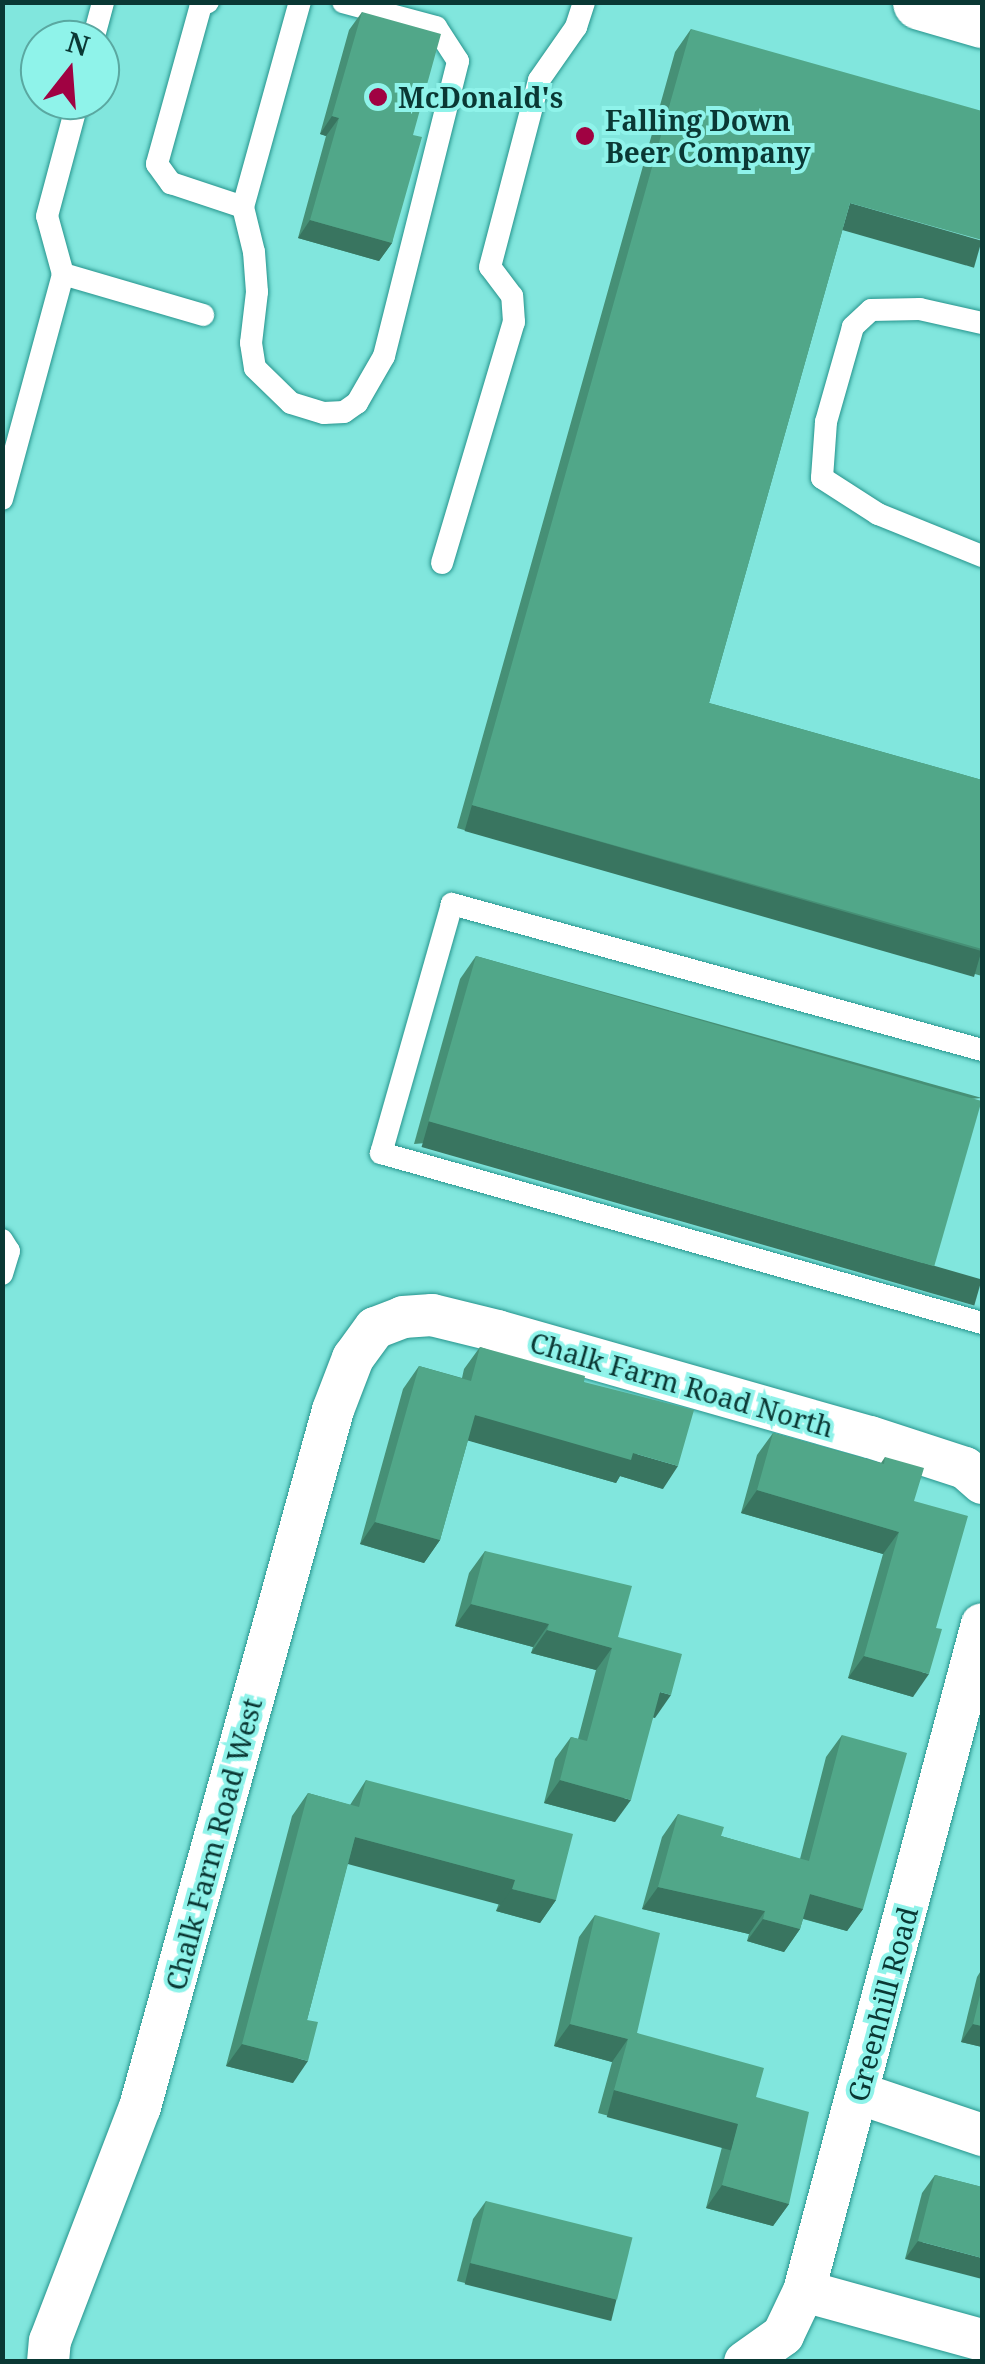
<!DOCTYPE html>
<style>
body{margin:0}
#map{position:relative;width:985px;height:2364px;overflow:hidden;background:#81e6dd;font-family:"Noto Serif",serif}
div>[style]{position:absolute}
.roads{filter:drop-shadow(0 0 2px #26948d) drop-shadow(0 0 2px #26948d)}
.lane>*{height:22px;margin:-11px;padding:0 11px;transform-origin:11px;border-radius:11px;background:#fff}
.street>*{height:42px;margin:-21px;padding:0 21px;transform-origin:21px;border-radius:21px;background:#fff}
.secondary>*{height:55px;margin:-27.5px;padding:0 27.5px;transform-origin:27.5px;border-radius:27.5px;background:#fff}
.wall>*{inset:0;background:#469076}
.shaded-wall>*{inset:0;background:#397560;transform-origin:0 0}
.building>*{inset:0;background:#51a789;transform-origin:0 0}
.dots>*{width:28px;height:28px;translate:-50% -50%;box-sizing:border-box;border:5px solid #8ff3ea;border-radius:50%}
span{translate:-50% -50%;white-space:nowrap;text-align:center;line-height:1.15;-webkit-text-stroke:8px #8ff3ea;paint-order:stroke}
.poi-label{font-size:28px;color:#0a3834;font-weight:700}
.left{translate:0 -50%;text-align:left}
.street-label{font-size:28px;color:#0a3834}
.frame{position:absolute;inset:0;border:5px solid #0a3834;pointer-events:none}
.north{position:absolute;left:20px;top:20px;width:100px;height:100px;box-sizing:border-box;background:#8ff3ea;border:2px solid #5aa8a1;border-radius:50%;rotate:17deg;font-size:28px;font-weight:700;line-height:40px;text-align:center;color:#0a3834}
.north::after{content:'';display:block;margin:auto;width:35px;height:45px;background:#a00242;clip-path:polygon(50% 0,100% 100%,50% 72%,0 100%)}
</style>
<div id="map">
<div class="roads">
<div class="lane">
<div style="left:208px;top:2px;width:8px;rotate:157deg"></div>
<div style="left:201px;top:5px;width:165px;rotate:105.5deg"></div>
<div style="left:157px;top:164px;width:24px;rotate:54deg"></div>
<div style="left:171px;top:183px;width:76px;rotate:18.4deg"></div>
<div style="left:243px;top:207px;width:46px;rotate:76.3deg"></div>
<div style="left:254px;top:252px;width:40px;rotate:85.7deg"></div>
<div style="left:257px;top:292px;width:51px;rotate:96.7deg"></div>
<div style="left:251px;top:343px;width:25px;rotate:81deg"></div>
<div style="left:255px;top:368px;width:50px;rotate:44.2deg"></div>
<div style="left:291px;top:403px;width:34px;rotate:17deg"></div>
<div style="left:324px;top:413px;width:20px;rotate:-3deg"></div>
<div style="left:344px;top:412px;width:16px;rotate:-35deg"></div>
<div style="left:357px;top:403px;width:54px;rotate:-60.1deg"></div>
<div style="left:384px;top:356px;width:304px;rotate:-75.9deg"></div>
<div style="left:458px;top:61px;width:40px;rotate:-122.9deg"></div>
<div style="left:436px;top:27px;width:96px;rotate:-165deg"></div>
<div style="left:93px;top:40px;width:39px;rotate:-75deg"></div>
<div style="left:243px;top:207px;width:213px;rotate:-74.5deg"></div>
<div style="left:63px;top:274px;width:146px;rotate:16.3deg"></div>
<div style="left:982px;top:323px;width:64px;rotate:-167.3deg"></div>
<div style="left:920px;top:309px;width:49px;rotate:178.8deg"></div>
<div style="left:871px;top:310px;width:25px;rotate:137deg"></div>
<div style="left:853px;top:327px;width:99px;rotate:105.9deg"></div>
<div style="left:826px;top:422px;width:56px;rotate:94.1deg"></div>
<div style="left:822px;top:478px;width:67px;rotate:32.7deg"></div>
<div style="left:878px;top:514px;width:112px;rotate:22deg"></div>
<div style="left:2px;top:499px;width:233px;rotate:-74.8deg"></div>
<div style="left:63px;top:274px;width:60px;rotate:-105.4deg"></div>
<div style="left:47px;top:216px;width:120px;rotate:-75deg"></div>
<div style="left:442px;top:563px;width:252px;rotate:-73.4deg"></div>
<div style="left:514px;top:322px;width:26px;rotate:-94deg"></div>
<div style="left:512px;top:296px;width:36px;rotate:-127deg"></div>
<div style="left:490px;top:267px;width:193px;rotate:-75.3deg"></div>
<div style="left:539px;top:80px;width:65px;rotate:-55.1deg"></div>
<div style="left:576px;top:27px;width:26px;rotate:-72deg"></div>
<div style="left:982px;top:1050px;width:550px;rotate:-164.6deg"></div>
<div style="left:452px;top:904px;width:259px;rotate:105.9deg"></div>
<div style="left:381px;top:1153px;width:625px;rotate:15.79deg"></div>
<div style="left:2px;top:1240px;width:13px;rotate:58deg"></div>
<div style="left:9px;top:1251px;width:24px;rotate:107deg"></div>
</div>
<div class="street">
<div style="left:858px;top:2093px;width:131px;rotate:18.7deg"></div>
<div style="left:804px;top:2291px;width:185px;rotate:15.4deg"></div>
<div style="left:48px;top:2362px;width:21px;rotate:-85deg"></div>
<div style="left:50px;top:2341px;width:251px;rotate:-69deg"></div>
<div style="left:140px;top:2107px;width:723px;rotate:-74.52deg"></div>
<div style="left:333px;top:1410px;width:56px;rotate:-69deg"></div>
<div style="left:353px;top:1358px;width:37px;rotate:-54deg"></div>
<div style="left:375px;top:1328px;width:30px;rotate:-21deg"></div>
<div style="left:403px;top:1317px;width:29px;rotate:-4deg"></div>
<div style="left:432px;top:1315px;width:67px;rotate:13.8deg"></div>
<div style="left:497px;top:1331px;width:388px;rotate:15.9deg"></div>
<div style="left:870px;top:1437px;width:100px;rotate:18.1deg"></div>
<div style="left:965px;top:1468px;width:23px;rotate:41deg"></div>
<div style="left:745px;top:2362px;width:47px;rotate:-35.4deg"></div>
<div style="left:783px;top:2335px;width:49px;rotate:-64.5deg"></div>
<div style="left:804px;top:2291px;width:690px;rotate:-75.06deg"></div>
</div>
<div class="secondary">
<div style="left:920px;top:2px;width:65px;rotate:16.2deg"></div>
</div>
</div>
<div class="wall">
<div style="clip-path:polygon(362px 12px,413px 135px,392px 243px,379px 261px,298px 238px,326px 136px,320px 134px,349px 30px)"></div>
<div style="clip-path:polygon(691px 29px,843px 228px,709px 703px,982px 780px,982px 976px,457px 828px,675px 52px)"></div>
<div style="clip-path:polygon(476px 956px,982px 1098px,414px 1144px,460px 979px)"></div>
<div style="clip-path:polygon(480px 1347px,584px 1382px,663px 1489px,620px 1476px,616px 1483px,468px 1440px,440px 1540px,424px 1563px,360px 1544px,403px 1389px,419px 1366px,462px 1378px,464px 1369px)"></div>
<div style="clip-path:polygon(773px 1433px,881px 1463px,885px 1457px,914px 1501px,936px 1628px,913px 1697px,848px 1678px,883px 1554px,741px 1513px,757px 1455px)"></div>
<div style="clip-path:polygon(485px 1551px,618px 1637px,655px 1718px,653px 1717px,615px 1822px,544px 1803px,555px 1759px,571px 1737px,578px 1739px,596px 1670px,531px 1653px,533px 1647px,455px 1626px,469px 1573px)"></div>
<div style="clip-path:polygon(842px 1735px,863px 1909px,847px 1931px,803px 1919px,800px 1929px,784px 1952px,747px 1941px,749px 1934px,642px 1909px,662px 1837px,678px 1814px,721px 1836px,800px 1859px,826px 1757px)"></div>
<div style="clip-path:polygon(366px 1780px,556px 1900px,540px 1923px,496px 1911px,499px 1903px,348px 1862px,307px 2020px,293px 2083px,226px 2066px,292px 1816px,308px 1793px,350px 1805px)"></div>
<div style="clip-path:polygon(595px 1915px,637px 2033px,756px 2097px,789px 2204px,773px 2226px,706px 2208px,722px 2147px,598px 2113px,612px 2062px,554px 2046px,579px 1937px)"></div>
<div style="clip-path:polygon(982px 1969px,982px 2047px,961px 2042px,977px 1977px)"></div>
<div style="clip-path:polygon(935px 2175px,982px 2187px,905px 2259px,922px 2193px)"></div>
<div style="clip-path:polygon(486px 2201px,616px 2300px,603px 2318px,457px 2281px,473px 2219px)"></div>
</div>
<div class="shaded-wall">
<div style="clip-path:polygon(332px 116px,339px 118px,326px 136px,320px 134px)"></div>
<div style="left:850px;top:203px;width:137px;height:28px;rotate:16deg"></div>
<div style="clip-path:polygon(310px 220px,392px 243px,379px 261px,298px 238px)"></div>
<div style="left:472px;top:805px;width:530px;height:27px;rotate:16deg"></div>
<div style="left:429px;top:1121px;width:575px;height:27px;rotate:16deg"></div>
<div style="clip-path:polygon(475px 1415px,633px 1453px,678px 1466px,663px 1489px,620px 1476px,616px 1483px,459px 1438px)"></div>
<div style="clip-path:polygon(757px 1490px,899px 1532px,883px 1554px,741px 1513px)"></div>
<div style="clip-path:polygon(375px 1522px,440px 1540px,424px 1563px,360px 1544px)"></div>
<div style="clip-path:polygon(471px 1604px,549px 1624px,533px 1647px,455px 1626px)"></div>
<div style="clip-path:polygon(547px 1630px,612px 1648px,596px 1670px,531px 1653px)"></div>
<div style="clip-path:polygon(864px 1656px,929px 1674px,913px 1697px,848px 1678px)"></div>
<div style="clip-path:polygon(660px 1692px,671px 1695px,655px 1718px,644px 1715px)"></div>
<div style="clip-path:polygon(560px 1780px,631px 1800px,615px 1822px,544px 1803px)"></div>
<div style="left:355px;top:1837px;width:166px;height:28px;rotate:15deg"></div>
<div style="clip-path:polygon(658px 1887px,765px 1911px,749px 1934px,642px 1909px)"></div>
<div style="clip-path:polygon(512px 1889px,556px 1900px,540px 1923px,496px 1911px)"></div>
<div style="clip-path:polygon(810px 1894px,863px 1909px,847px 1931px,794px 1916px)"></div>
<div style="clip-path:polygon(763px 1919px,800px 1929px,784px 1952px,747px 1941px)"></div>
<div style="clip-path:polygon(570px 2024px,628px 2039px,612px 2062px,554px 2046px)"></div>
<div style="clip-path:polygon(973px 2024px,982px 2026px,982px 2047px,961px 2042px)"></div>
<div style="clip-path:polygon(242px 2044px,308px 2061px,293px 2083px,226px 2066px)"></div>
<div style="left:614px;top:2090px;width:129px;height:28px;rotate:15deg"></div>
<div style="clip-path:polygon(722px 2185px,789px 2204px,773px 2226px,706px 2208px)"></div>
<div style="clip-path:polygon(918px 2241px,982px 2258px,982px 2279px,905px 2259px)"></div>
<div style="left:470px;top:2263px;width:151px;height:22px;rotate:14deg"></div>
</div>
<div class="building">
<div style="clip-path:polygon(362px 12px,441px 34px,413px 135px,422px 137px,392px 243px,310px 220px,339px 118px,332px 116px)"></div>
<div style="clip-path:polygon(691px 29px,982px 111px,982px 240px,850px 203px,709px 703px,982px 780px,982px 949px,472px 805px)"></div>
<div style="left:476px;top:956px;width:526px;height:172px;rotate:16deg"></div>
<div style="clip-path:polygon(480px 1347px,585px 1376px,584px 1382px,694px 1410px,678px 1466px,633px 1453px,631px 1460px,475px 1415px,440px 1540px,375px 1522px,419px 1366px,471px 1381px)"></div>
<div style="clip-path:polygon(773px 1433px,884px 1464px,885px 1457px,924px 1468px,914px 1501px,968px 1516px,936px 1628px,942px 1629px,929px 1674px,864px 1656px,899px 1532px,757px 1490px)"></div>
<div style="clip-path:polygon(485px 1551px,632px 1586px,618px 1637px,682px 1654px,671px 1695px,660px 1692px,631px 1800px,560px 1780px,571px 1737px,587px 1741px,612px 1648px,547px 1630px,549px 1624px,471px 1604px)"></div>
<div style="clip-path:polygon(842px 1735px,907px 1753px,863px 1909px,810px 1894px,800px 1929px,763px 1919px,765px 1911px,658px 1887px,678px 1814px,724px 1827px,721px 1836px,809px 1861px)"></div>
<div style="clip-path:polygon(366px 1780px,573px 1834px,556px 1900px,512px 1889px,515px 1880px,355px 1837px,307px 2020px,318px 2022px,308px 2061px,242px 2044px,308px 1793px,359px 1807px)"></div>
<div style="clip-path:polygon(595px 1915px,660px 1933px,637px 2033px,764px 2068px,756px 2097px,809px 2112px,789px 2204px,722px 2185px,738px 2124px,614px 2090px,628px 2039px,570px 2024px)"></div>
<div style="clip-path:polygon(982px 1987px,982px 2026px,973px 2024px)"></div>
<div style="clip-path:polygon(935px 2175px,982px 2187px,982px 2258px,918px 2241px)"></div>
<div style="left:486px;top:2201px;width:151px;height:64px;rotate:14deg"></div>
</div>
<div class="dots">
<div style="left:378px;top:97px;background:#a00242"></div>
<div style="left:585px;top:136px;background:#a00242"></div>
</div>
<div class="poi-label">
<span class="left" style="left:398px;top:97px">McDonald's</span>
<span class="left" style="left:605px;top:136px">Falling Down<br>Beer Company</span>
</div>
<div class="street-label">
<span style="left:682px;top:1384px;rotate:16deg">Chalk Farm Road North</span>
<span style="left:213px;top:1844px;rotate:-75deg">Chalk Farm Road West</span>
<span style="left:882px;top:2004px;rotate:-75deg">Greenhill Road</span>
</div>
<div class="frame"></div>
<div class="north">N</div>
</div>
